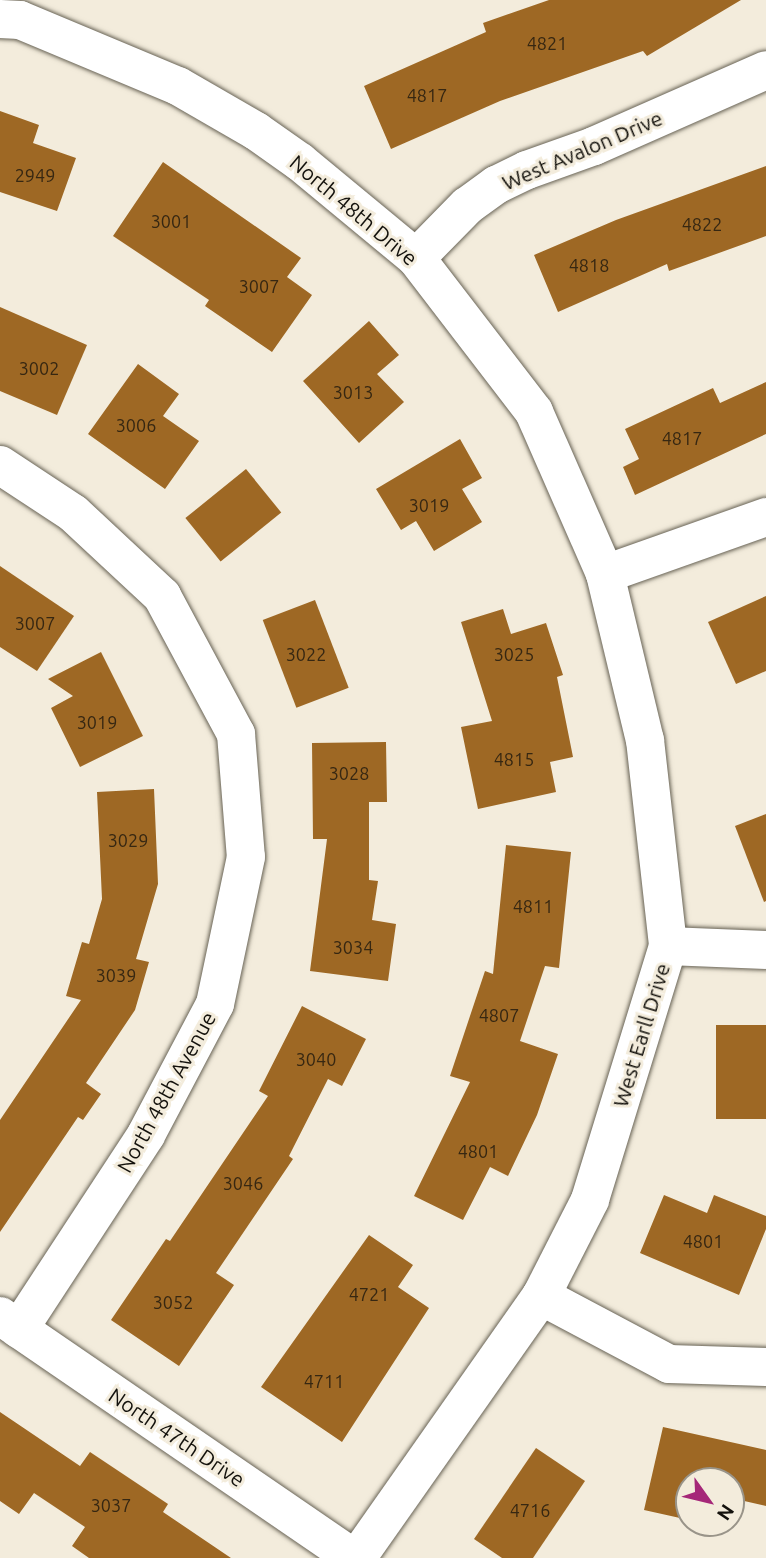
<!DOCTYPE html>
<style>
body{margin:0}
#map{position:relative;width:766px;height:1558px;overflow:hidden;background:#f3ecdc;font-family:Ubuntu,sans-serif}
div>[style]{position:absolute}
.building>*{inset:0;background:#9e6824;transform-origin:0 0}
.roads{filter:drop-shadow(0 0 2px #686355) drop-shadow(0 0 2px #686355)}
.minor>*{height:38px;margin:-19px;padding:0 19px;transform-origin:19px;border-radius:19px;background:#fff}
span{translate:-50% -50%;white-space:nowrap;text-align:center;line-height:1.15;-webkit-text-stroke:6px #f3ecdc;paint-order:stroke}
.number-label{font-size:18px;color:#362712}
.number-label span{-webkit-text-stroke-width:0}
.street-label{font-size:21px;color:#13110c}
.north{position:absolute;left:675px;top:1467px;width:70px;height:70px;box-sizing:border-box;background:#f3ecdc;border:2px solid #999489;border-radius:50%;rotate:124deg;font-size:19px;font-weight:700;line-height:28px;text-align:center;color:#13110c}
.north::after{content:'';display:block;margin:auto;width:24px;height:32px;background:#a52778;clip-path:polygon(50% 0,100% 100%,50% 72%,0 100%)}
</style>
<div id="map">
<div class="building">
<div style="clip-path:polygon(549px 0,741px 0,647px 56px,643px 51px,500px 101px,391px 149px,364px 86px,486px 32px,483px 23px)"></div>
<div style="clip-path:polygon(0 111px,39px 125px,33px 143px,76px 158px,57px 211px,0 192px)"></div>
<div style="clip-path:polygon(163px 162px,301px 258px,287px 277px,312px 295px,272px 352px,205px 306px,209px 300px,113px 236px)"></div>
<div style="clip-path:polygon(766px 166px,766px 236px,669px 271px,667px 264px,558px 312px,534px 255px,616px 220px)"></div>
<div style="clip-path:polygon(0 307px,87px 345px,57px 415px,0 391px)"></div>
<div style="clip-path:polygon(369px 321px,399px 355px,377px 374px,404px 402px,359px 443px,303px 381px)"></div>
<div style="clip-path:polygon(138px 364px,179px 394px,163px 416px,199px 441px,165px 489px,88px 434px)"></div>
<div style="clip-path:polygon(766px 382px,766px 434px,635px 495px,623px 467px,639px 459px,625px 429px,713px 388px,720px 403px)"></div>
<div style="clip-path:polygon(460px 439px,482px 478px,462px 489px,482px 522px,434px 551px,416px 521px,401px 530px,376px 489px)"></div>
<div style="left:246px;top:469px;width:56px;height:78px;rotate:51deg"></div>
<div style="clip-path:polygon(0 566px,74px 616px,37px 671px,0 647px)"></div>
<div style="clip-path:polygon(766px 596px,766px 671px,736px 684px,708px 622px)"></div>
<div style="left:315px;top:600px;width:94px;height:56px;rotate:69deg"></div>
<div style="clip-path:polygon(503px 609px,511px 634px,546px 623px,563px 675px,557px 677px,573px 757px,550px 762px,556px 792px,478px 809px,461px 727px,492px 721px,461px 622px)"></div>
<div style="clip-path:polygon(101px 652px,143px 736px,80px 767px,51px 708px,73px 696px,48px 679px)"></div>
<div style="clip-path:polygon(386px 742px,387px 802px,369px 802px,369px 880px,378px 881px,372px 920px,396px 924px,388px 981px,310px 971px,327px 839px,313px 839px,312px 743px)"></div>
<div style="clip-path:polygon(154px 789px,158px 884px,136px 959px,149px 962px,135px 1010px,86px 1083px,101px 1094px,83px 1120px,78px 1117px,0 1232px,0 1120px,81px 1000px,66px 996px,82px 942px,89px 944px,102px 899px,97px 792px)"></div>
<div style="clip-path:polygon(766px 814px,766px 901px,764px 902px,735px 826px)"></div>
<div style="clip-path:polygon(506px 845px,571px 852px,559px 968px,545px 966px,520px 1041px,558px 1054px,537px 1115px,508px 1176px,490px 1167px,463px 1220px,414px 1196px,470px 1082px,450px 1076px,485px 971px,493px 974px)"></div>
<div style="clip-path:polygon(302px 1006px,366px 1039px,342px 1086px,328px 1079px,289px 1156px,293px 1159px,216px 1273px,234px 1285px,179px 1366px,111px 1320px,166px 1239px,170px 1241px,268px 1096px,259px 1091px)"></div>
<div style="left:766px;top:1025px;width:94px;height:50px;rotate:90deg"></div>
<div style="clip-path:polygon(664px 1195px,707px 1213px,714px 1195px,766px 1216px,766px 1229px,739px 1295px,640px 1253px)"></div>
<div style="clip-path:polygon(369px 1235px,413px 1265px,398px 1287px,429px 1308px,342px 1442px,261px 1387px)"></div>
<div style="clip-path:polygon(0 1412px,80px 1466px,90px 1452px,168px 1504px,163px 1512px,231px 1558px,89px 1558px,72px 1546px,85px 1527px,34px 1493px,19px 1514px,0 1501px)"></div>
<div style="clip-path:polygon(663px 1427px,766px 1450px,766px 1506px,731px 1498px,731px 1481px,689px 1481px,689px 1520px,644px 1510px)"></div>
<div style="clip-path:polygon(536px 1448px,585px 1481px,533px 1558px,502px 1558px,474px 1539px)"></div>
</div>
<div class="roads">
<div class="minor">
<div style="left:0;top:19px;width:20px;rotate:3deg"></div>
<div style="left:20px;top:20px;width:171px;rotate:22.7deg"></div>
<div style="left:178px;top:86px;width:90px;rotate:30deg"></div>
<div style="left:256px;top:131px;width:54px;rotate:35.2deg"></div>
<div style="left:300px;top:162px;width:151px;rotate:39.6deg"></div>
<div style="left:416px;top:258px;width:194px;rotate:52.5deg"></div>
<div style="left:534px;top:412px;width:177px;rotate:66.3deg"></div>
<div style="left:605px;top:574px;width:171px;rotate:76.5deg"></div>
<div style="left:645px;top:740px;width:207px;rotate:83.6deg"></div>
<div style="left:668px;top:946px;width:266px;rotate:107.1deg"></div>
<div style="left:590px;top:1200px;width:108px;rotate:117deg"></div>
<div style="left:541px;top:1296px;width:320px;rotate:125.1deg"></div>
<div style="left:416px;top:258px;width:73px;rotate:-45.6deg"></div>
<div style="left:467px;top:206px;width:36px;rotate:-36deg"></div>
<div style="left:496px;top:185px;width:34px;rotate:-26deg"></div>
<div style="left:527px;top:170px;width:71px;rotate:-19.7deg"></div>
<div style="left:594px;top:146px;width:188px;rotate:-23.8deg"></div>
<div style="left:0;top:465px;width:87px;rotate:33.3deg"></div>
<div style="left:73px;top:513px;width:122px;rotate:43deg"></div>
<div style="left:162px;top:596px;width:157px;rotate:61.8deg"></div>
<div style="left:236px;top:734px;width:123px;rotate:85.4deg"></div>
<div style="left:246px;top:857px;width:150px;rotate:101.9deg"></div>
<div style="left:215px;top:1004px;width:148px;rotate:117.8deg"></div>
<div style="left:146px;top:1135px;width:232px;rotate:123.2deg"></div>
<div style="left:605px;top:574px;width:171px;rotate:-19.5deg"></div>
<div style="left:668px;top:946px;width:98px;rotate:2.3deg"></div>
<div style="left:541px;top:1296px;width:145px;rotate:28deg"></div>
<div style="left:669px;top:1364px;width:97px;rotate:1.8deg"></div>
<div style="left:0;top:1316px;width:429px;rotate:34.4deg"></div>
</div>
</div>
<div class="number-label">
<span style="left:547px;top:43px">4821</span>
<span style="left:427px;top:95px">4817</span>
<span style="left:35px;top:175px">2949</span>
<span style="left:171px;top:221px">3001</span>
<span style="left:702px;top:224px">4822</span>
<span style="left:589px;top:265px">4818</span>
<span style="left:259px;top:286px">3007</span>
<span style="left:39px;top:368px">3002</span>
<span style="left:353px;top:392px">3013</span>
<span style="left:136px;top:425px">3006</span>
<span style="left:682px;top:438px">4817</span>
<span style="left:429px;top:505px">3019</span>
<span style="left:35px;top:623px">3007</span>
<span style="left:306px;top:654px">3022</span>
<span style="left:514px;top:654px">3025</span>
<span style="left:97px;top:722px">3019</span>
<span style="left:514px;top:759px">4815</span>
<span style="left:349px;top:773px">3028</span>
<span style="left:128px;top:840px">3029</span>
<span style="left:533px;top:906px">4811</span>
<span style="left:353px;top:947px">3034</span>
<span style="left:116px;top:975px">3039</span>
<span style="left:499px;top:1015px">4807</span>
<span style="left:316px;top:1059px">3040</span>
<span style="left:478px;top:1151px">4801</span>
<span style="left:243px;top:1183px">3046</span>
<span style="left:703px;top:1241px">4801</span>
<span style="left:369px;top:1294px">4721</span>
<span style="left:173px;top:1302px">3052</span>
<span style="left:324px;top:1381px">4711</span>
<span style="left:111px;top:1505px">3037</span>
<span style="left:530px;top:1510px">4716</span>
</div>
<div class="street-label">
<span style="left:582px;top:150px;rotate:-23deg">West Avalon Drive</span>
<span style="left:354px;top:210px;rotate:40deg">North 48th Drive</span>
<span style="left:641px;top:1035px;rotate:-73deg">West Earll Drive</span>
<span style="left:166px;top:1092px;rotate:-61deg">North 48th Avenue</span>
<span style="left:177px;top:1437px;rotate:34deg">North 47th Drive</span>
</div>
<div class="north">N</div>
</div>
